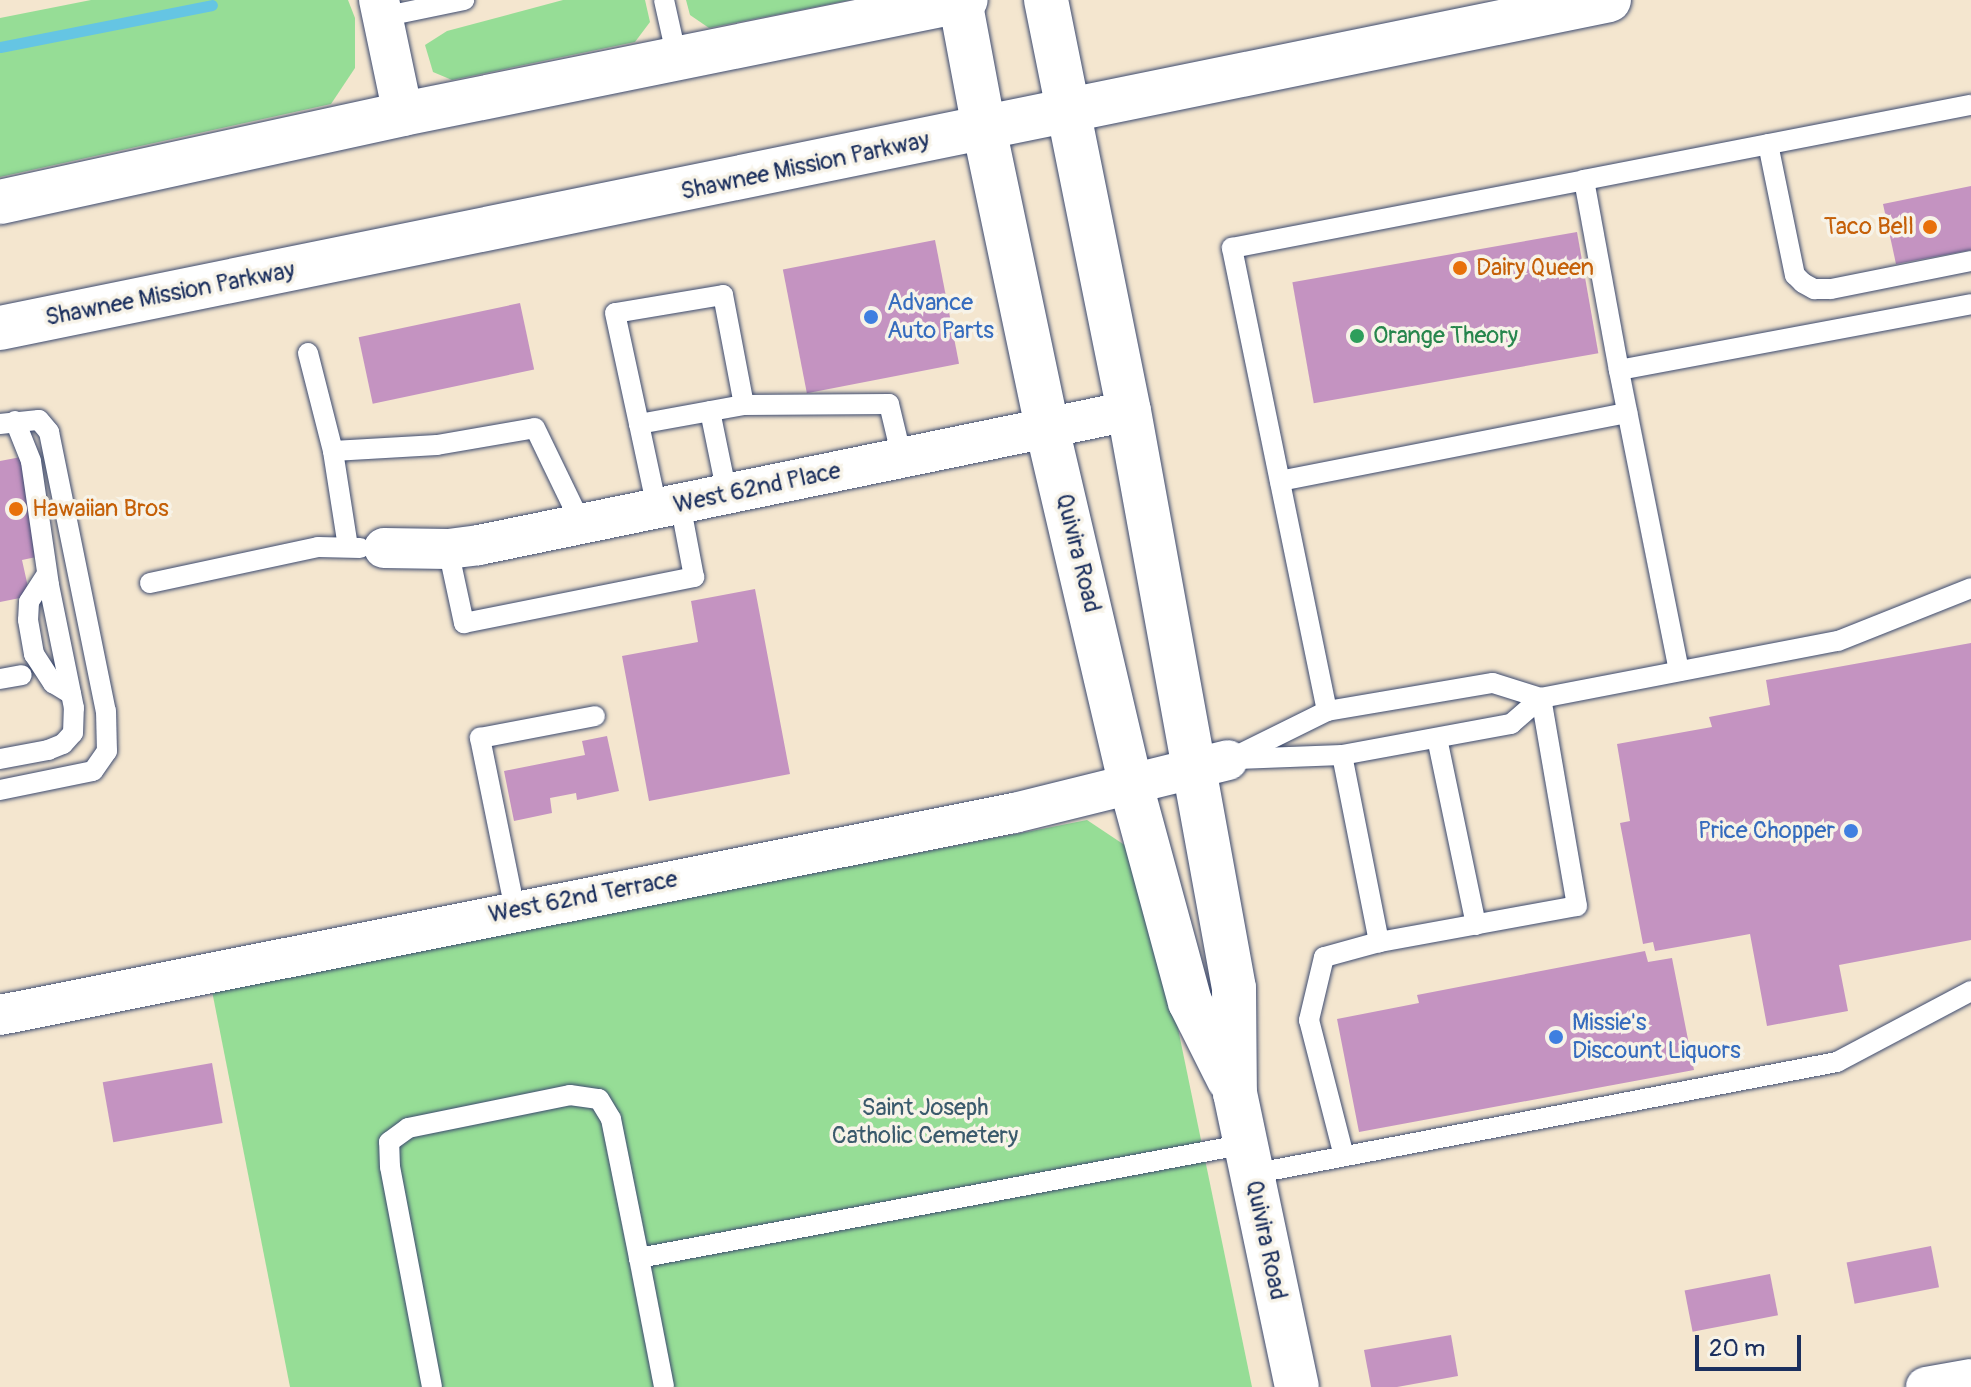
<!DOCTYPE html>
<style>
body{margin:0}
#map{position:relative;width:1971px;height:1387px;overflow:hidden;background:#f4e6cf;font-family:Pangolin,sans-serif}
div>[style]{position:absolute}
.green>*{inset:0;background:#96dd96}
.stream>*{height:11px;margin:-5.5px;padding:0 5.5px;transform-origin:5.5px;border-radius:5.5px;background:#65c5e3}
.building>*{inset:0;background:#c493c1;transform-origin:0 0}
.roads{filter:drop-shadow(0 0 2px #3c4a6f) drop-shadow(0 0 2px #3c4a6f)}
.service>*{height:20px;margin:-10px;padding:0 10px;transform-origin:10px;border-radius:10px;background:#fff}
.minor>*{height:40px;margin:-20px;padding:0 20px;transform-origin:20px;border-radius:20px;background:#fff}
.secondary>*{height:44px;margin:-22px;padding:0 22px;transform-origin:22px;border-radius:22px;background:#fff}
.primary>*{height:44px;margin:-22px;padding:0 22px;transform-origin:22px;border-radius:22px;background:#fff}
.trunk>*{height:44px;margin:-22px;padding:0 22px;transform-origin:22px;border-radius:22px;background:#fff}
.dots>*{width:22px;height:22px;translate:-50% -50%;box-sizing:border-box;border:4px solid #f7f3e8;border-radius:50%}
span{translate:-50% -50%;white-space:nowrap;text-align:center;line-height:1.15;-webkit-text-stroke:7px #f7f3e8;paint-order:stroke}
.street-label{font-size:24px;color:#1b2f5e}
.food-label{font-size:24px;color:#c56008}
.right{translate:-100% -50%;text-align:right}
.left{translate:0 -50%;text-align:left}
.shop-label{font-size:24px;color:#366cbe}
.leisure-label{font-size:24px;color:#27864d}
.park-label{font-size:24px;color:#3a5a6c}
.scale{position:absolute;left:1695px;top:1335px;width:106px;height:36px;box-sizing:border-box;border:4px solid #1b2f5e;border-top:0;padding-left:10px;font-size:24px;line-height:28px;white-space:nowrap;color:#1b2f5e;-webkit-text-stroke:6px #f7f3e8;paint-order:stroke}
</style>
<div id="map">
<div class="green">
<div style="clip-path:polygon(91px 0,348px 0,355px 18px,355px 68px,331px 104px,0 177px,0 18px)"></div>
<div style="clip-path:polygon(563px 0,645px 0,650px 22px,635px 42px,452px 80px,433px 72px,425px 45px,447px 31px)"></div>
<div style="clip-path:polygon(686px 0,850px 0,709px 28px,690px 15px)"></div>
<div style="clip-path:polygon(1087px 820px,1129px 848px,1169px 985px,1252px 1387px,290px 1387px,212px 991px)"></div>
</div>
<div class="stream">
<div style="left:0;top:47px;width:216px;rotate:-11.2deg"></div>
</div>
<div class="building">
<div style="clip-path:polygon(1971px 186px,1971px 250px,1896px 264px,1883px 204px)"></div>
<div style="left:1577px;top:232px;width:123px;height:289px;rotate:80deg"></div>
<div style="left:935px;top:240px;width:126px;height:155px;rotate:79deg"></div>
<div style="left:520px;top:303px;width:68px;height:165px;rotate:78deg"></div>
<div style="clip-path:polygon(21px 457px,41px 556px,22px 560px,30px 596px,0 602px,0 461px)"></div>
<div style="clip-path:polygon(755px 589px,790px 774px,649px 801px,622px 656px,698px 642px,691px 601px)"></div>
<div style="clip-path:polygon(1971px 643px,1971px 940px,1839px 965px,1848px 1011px,1767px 1026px,1750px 934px,1655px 951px,1653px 942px,1643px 944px,1620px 823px,1630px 821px,1617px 744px,1712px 727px,1709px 717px,1770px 705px,1766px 680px)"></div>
<div style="clip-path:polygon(607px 736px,619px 791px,577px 800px,576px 793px,550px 798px,552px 813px,514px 821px,504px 771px,585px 755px,582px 741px)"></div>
<div style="clip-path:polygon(1645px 951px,1648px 962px,1672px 958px,1694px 1070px,1359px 1132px,1337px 1019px,1419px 1003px,1417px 995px)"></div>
<div style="left:212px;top:1063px;width:61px;height:111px;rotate:80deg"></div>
<div style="left:1931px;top:1246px;width:42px;height:86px;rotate:79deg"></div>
<div style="left:1770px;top:1274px;width:42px;height:87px;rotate:79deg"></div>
<div style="clip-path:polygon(1451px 1335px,1458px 1376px,1397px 1387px,1371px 1387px,1364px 1350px)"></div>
</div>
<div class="roads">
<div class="service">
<div style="left:664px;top:0;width:59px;rotate:77.4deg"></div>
<div style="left:382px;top:17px;width:84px;rotate:-11.7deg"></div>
<div style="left:1768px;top:144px;width:134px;rotate:78.4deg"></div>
<div style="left:1795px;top:275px;width:11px;rotate:45deg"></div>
<div style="left:1803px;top:283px;width:13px;rotate:29deg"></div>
<div style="left:1814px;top:289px;width:17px"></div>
<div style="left:1831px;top:289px;width:143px;rotate:-11.3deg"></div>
<div style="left:1584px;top:180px;width:394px;rotate:-11deg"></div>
<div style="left:308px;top:353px;width:101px;rotate:75.7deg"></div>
<div style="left:744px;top:405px;width:112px;rotate:-100.8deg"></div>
<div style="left:723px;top:295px;width:109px;rotate:170.5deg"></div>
<div style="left:615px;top:313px;width:114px;rotate:77.8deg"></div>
<div style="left:639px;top:424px;width:107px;rotate:-10.3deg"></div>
<div style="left:744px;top:405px;width:145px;rotate:-0.4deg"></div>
<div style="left:889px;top:404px;width:56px;rotate:76.5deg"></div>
<div style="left:710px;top:411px;width:85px;rotate:78.4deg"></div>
<div style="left:0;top:424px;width:39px;rotate:-6deg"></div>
<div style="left:39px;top:420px;width:16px;rotate:50deg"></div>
<div style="left:49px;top:432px;width:285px;rotate:78.5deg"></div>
<div style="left:106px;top:711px;width:40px;rotate:88.6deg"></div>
<div style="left:107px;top:751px;width:24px;rotate:125deg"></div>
<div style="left:93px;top:771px;width:95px;rotate:168.5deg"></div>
<div style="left:639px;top:424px;width:86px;rotate:77.9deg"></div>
<div style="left:1280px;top:481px;width:354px;rotate:-11.1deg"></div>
<div style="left:348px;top:547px;width:97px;rotate:-98.9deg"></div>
<div style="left:333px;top:451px;width:104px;rotate:-3.3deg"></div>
<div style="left:437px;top:445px;width:99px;rotate:-9.8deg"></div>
<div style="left:535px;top:428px;width:106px;rotate:64.2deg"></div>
<div style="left:448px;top:549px;width:76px;rotate:77.8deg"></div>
<div style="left:464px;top:623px;width:235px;rotate:-11.3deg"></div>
<div style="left:694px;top:577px;width:75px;rotate:-100.7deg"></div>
<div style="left:47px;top:574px;width:33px;rotate:123deg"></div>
<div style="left:29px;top:602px;width:18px;rotate:93deg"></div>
<div style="left:28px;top:620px;width:35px;rotate:80deg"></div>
<div style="left:34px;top:654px;width:35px;rotate:57deg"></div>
<div style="left:53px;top:683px;width:21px;rotate:31deg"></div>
<div style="left:150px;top:583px;width:172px;rotate:-12.1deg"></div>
<div style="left:318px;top:547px;width:42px;rotate:1.4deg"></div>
<div style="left:1679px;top:671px;width:307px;rotate:-101.3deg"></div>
<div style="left:1619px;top:370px;width:358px;rotate:-10.6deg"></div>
<div style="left:0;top:679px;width:22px;rotate:-10deg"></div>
<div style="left:1327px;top:711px;width:473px;rotate:-101.6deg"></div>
<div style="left:1232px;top:248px;width:359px;rotate:-10.9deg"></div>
<div style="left:1584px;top:180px;width:193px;rotate:79.6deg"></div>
<div style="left:1437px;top:738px;width:191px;rotate:78.2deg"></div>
<div style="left:1342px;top:755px;width:191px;rotate:78.8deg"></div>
<div style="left:1379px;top:942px;width:57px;rotate:164.7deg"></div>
<div style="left:1324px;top:957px;width:65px;rotate:103.4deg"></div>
<div style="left:1309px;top:1020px;width:140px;rotate:75.6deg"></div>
<div style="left:0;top:759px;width:49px;rotate:-10.6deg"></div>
<div style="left:48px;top:750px;width:16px;rotate:-22deg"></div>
<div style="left:63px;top:744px;width:15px;rotate:-48deg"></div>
<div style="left:73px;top:733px;width:25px;rotate:-88deg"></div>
<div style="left:74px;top:708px;width:126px;rotate:-101.5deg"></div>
<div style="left:49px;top:585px;width:125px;rotate:-98.3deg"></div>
<div style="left:31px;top:461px;width:43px;rotate:-111.8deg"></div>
<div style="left:1237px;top:759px;width:105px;rotate:-2.2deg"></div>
<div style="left:1342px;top:755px;width:172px;rotate:-10.4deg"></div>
<div style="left:1511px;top:724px;width:40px;rotate:-41deg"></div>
<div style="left:1228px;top:760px;width:110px;rotate:-26.3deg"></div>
<div style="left:1327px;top:711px;width:168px;rotate:-9.6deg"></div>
<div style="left:1493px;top:683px;width:50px;rotate:17.4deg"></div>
<div style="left:1541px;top:698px;width:302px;rotate:-10.9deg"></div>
<div style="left:1838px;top:641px;width:143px;rotate:-21.7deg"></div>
<div style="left:515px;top:910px;width:176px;rotate:-101.5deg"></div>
<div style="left:480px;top:738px;width:117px;rotate:-10.8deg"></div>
<div style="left:1379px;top:942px;width:201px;rotate:-10.3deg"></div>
<div style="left:1577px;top:906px;width:211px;rotate:-99.8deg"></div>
<div style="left:1252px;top:1174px;width:596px;rotate:-10.84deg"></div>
<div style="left:1837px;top:1062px;width:152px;rotate:-27.9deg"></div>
<div style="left:639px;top:1258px;width:131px;rotate:79deg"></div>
<div style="left:432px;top:1387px;width:224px;rotate:-100.8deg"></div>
<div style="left:390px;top:1167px;width:25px;rotate:-92deg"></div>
<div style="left:389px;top:1142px;width:24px;rotate:-36deg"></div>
<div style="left:408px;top:1128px;width:165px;rotate:-11.5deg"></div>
<div style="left:570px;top:1095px;width:29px;rotate:8deg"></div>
<div style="left:599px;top:1099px;width:23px;rotate:59deg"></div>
<div style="left:611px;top:1119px;width:142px;rotate:78.6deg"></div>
<div style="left:639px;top:1258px;width:618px;rotate:-10.64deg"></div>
</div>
<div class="minor">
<div style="left:379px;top:0;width:116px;rotate:78.1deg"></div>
<div style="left:384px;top:548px;width:64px;rotate:0.9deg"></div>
<div style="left:448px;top:549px;width:31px;rotate:-7deg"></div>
<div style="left:479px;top:545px;width:664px;rotate:-11.65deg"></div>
<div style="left:0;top:1015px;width:1034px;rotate:-11.27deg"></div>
<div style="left:1014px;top:813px;width:220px;rotate:-13.9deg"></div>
<div style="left:1926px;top:1387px;width:46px;rotate:-10.1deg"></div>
</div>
<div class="secondary">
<div style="left:1068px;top:109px;width:308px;rotate:78.6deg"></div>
<div style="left:1129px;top:411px;width:586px;rotate:79.69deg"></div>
<div style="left:1234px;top:988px;width:105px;rotate:89.5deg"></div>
<div style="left:1235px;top:1093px;width:300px;rotate:78.1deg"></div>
<div style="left:984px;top:128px;width:307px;rotate:78.1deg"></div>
<div style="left:1047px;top:428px;width:367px;rotate:76.8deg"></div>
<div style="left:1131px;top:785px;width:225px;rotate:74.8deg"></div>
<div style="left:1190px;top:1002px;width:87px;rotate:63.4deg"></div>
</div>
<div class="primary">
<div style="left:960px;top:0;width:130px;rotate:79.4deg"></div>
<div style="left:1046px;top:0;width:111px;rotate:78.6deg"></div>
</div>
<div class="trunk">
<div style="left:0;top:202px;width:412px;rotate:-12.3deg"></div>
<div style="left:403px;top:114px;width:574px;rotate:-11.45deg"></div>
<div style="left:0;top:328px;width:1642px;rotate:-11.52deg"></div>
</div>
</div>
<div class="dots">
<div style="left:1930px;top:227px;background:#e8710a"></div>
<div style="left:1460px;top:268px;background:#e8710a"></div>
<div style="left:871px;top:317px;background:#3f7fe0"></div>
<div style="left:1357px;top:336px;background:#2e9e5b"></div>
<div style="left:16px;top:509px;background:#e8710a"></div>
<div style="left:1851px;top:831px;background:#3f7fe0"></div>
<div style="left:1556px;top:1037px;background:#3f7fe0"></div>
</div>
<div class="street-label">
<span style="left:805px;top:166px;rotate:-12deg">Shawnee Mission Parkway</span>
<span style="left:170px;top:294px;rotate:-11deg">Shawnee Mission Parkway</span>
<span style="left:757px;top:488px;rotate:-12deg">West 62nd Place</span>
<span style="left:1078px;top:553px;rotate:76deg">Quivira Road</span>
<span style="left:583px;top:897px;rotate:-11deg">West 62nd Terrace</span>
<span style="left:1266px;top:1240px;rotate:78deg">Quivira Road</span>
</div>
<div class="food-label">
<span class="right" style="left:1914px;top:227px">Taco Bell</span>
<span class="left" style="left:1476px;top:268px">Dairy Queen</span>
<span class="left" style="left:32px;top:509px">Hawaiian Bros</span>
</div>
<div class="shop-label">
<span class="left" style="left:887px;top:317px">Advance<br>Auto Parts</span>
<span class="right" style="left:1835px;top:831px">Price Chopper</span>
<span class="left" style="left:1572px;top:1037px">Missie's<br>Discount Liquors</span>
</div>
<div class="leisure-label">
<span class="left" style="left:1373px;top:336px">Orange Theory</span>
</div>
<div class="park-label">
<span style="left:925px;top:1122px">Saint Joseph<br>Catholic Cemetery</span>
</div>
<div class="scale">20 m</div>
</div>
